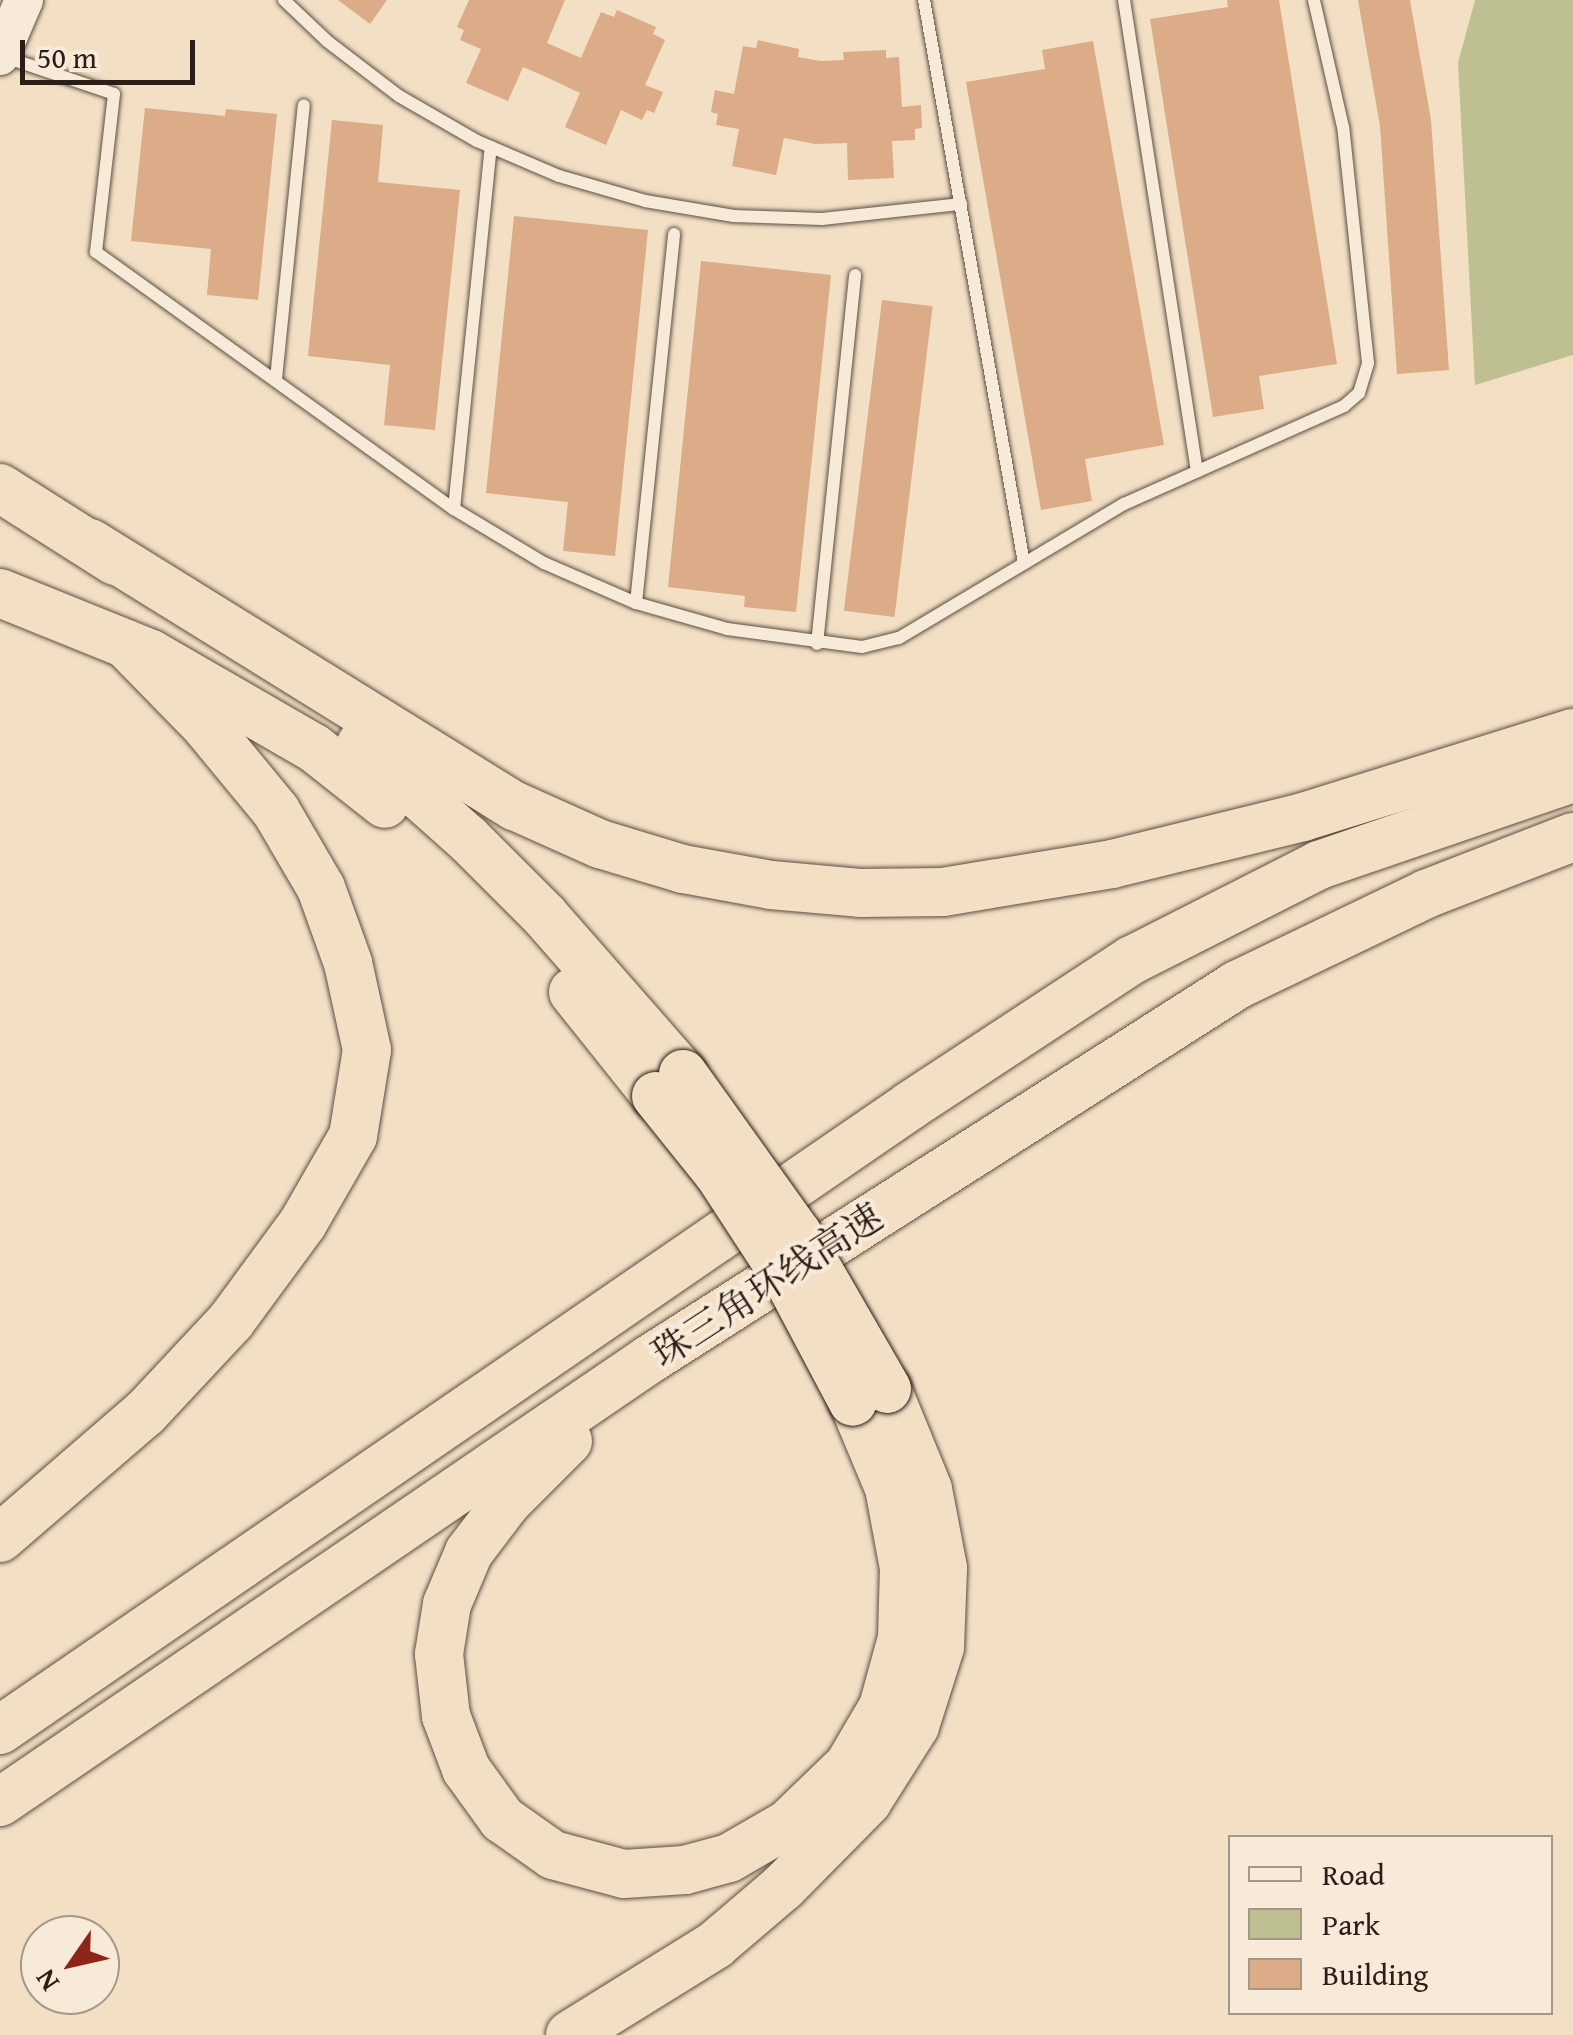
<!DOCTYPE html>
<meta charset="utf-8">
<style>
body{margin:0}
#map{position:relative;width:1573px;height:2035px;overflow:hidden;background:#f2dfc4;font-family:"Gentium Book Plus","Noto Serif SC",serif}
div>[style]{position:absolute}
.green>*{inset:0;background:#bfc091}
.building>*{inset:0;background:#dcab87;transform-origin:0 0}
.roads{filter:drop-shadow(0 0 2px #5c4e42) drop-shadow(0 0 2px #5c4e42)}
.lane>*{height:12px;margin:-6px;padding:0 6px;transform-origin:6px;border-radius:6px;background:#f7ead9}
.secondary>*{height:38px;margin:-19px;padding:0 19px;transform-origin:19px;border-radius:19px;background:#f7ead9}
.highway>*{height:48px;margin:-24px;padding:0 24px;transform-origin:24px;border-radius:24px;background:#f2dfc4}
.bridges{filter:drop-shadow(0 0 2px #2a1e17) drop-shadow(0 0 2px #2a1e17)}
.highway-bridge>*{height:48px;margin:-24px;padding:0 24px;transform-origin:24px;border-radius:24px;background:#f2dfc4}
span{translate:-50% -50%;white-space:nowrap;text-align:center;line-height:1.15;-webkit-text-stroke:8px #f7ead9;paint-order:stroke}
.street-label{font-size:38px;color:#2a1e17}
.legend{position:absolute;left:1228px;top:1835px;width:325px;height:180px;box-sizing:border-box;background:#f7ead9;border:2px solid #a5988b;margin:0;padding:12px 18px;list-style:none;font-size:30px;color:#2a1e17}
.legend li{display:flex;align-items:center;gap:20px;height:50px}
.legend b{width:50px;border:2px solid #a5988b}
.north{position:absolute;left:20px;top:1915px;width:100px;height:100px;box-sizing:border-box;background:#f7ead9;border:2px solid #a5988b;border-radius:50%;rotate:236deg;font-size:28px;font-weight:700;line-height:40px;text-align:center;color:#2a1e17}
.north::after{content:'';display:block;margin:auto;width:35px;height:45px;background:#8f2418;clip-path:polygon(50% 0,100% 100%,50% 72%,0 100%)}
.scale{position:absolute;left:20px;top:40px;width:175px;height:45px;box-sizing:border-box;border:5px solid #2a1e17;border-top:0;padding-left:12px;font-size:30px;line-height:35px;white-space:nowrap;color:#2a1e17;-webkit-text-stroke:8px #f7ead9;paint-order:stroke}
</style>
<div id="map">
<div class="green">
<div style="clip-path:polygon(1475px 0,1573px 0,1573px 355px,1475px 385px,1458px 63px)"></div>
</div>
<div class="building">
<div style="clip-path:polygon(338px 0,387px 0,370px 24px)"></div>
<div style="clip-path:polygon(469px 0,565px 0,547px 43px,581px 58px,601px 12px,614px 17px,617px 10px,656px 27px,653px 34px,665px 40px,645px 85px,663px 92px,654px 113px,647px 110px,642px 120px,621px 110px,606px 145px,565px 127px,580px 93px,544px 76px,523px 67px,508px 101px,466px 83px,481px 49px,460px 40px,464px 30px,457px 27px)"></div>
<div style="clip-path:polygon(1227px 0,1279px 0,1337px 364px,1259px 376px,1264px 409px,1213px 417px,1150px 19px,1228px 7px)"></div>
<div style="clip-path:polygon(1358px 0,1410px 0,1431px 120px,1449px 370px,1397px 374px,1380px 126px)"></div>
<div style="clip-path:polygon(758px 40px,799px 49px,798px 57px,821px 61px,844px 60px,843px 52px,886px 50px,886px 58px,899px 57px,902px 107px,921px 105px,922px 128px,915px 129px,915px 140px,892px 141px,894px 178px,848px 180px,847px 143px,815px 144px,784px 138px,776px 175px,732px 166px,739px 129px,716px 125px,718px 114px,711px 112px,715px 90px,734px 94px,743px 46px,756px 48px)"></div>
<div style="clip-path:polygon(1093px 41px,1164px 445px,1085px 459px,1092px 501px,1041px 510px,966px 82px,1045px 69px,1042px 50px)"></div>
<div style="clip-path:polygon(145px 108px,225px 116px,226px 109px,277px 114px,258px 300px,207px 295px,211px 249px,131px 241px)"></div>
<div style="clip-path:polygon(332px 120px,383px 125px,378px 182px,460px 190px,435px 430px,384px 425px,390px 365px,308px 356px)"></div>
<div style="clip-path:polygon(514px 216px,648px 230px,615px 556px,563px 551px,568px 502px,486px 493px)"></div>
<div style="clip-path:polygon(701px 261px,831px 275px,796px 612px,744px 607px,745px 596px,668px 587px)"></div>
<div style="left:882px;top:300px;width:51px;height:313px;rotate:7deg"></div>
</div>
<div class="roads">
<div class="lane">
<div style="left:284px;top:0;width:59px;rotate:43.6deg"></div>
<div style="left:327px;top:41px;width:91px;rotate:37.4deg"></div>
<div style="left:399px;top:96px;width:90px;rotate:30deg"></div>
<div style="left:477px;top:141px;width:89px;rotate:23.1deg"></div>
<div style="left:559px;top:176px;width:90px;rotate:16.2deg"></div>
<div style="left:645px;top:201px;width:90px;rotate:9.6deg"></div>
<div style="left:734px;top:216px;width:88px;rotate:2deg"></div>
<div style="left:822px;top:219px;width:140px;rotate:-6.2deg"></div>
<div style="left:924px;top:0;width:572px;rotate:79.93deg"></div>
<div style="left:1124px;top:0;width:477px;rotate:81.2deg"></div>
<div style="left:5px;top:57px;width:115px;rotate:18.7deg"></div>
<div style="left:114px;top:94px;width:159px;rotate:96.5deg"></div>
<div style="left:96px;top:252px;width:441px;rotate:35.7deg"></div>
<div style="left:454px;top:509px;width:105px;rotate:31deg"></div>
<div style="left:544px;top:563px;width:100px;rotate:23.5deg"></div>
<div style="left:636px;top:603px;width:95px;rotate:15.9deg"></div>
<div style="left:727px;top:629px;width:136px;rotate:7.6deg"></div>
<div style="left:862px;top:647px;width:38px;rotate:-14deg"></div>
<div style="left:899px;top:638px;width:262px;rotate:-30.8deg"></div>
<div style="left:1124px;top:504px;width:241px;rotate:-24deg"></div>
<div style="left:1344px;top:406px;width:20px;rotate:-41deg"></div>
<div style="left:1359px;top:393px;width:31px;rotate:-73deg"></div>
<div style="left:1368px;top:363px;width:237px;rotate:-96deg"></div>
<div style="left:1343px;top:127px;width:130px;rotate:-102.9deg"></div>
<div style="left:276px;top:379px;width:275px;rotate:-84.2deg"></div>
<div style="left:454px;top:509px;width:364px;rotate:-84.2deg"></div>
<div style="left:636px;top:603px;width:371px;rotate:-84.1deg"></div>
<div style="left:817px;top:644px;width:371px;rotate:-84.1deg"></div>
</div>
<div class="secondary">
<div style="left:0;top:56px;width:61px;rotate:-66.8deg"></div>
</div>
<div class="highway">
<div style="left:0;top:488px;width:136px;rotate:32.4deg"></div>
<div style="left:90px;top:543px;width:500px;rotate:31.8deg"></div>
<div style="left:515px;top:806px;width:93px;rotate:24.1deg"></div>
<div style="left:600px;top:844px;width:87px;rotate:16.8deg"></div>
<div style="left:683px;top:869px;width:89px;rotate:10.3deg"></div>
<div style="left:771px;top:885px;width:89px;rotate:5.1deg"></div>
<div style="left:860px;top:893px;width:83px;rotate:-0.7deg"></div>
<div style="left:943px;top:892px;width:171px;rotate:-9.4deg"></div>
<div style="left:1112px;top:864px;width:197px;rotate:-13.8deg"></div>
<div style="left:1303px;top:817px;width:283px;rotate:-17.3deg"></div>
<div style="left:0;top:593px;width:163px;rotate:22deg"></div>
<div style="left:151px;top:654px;width:188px;rotate:30deg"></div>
<div style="left:314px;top:748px;width:90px;rotate:38.3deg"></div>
<div style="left:361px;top:744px;width:142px;rotate:41.6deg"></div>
<div style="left:467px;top:838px;width:109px;rotate:45deg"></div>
<div style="left:544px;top:915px;width:211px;rotate:48.8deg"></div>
<div style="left:573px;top:992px;width:133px;rotate:51.4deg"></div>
<div style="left:568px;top:1441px;width:86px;rotate:135deg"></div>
<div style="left:507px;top:1502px;width:63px;rotate:127.2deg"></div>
<div style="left:469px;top:1552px;width:56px;rotate:112.9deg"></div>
<div style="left:447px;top:1604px;width:51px;rotate:99.1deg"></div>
<div style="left:439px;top:1654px;width:62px;rotate:83.6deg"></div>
<div style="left:446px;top:1716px;width:57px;rotate:69.3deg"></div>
<div style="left:466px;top:1769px;width:62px;rotate:54.2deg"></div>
<div style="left:502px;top:1819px;width:62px;rotate:35.2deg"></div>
<div style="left:553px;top:1855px;width:73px;rotate:15deg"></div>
<div style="left:624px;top:1874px;width:61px;rotate:-3.8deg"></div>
<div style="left:685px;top:1870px;width:46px;rotate:-15.3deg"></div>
<div style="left:729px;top:1858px;width:68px;rotate:-30deg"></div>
<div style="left:788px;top:1824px;width:85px;rotate:-44deg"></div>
<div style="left:849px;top:1765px;width:67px;rotate:-59.6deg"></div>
<div style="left:883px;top:1707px;width:72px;rotate:-74.6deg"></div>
<div style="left:902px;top:1638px;width:70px;rotate:-88.4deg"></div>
<div style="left:904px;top:1568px;width:81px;rotate:-100.6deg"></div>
<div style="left:889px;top:1488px;width:93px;rotate:-112.7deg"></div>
<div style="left:0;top:1538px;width:191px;rotate:-40.8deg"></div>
<div style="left:145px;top:1413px;width:126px;rotate:-46.9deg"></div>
<div style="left:231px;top:1321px;width:122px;rotate:-53.7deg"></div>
<div style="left:303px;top:1223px;width:100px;rotate:-60.1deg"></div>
<div style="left:353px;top:1136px;width:87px;rotate:-80.8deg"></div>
<div style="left:367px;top:1050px;width:89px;rotate:-102.3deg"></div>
<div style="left:348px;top:963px;width:80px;rotate:-109.8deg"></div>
<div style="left:321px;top:888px;width:89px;rotate:-120.3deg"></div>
<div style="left:276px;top:811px;width:110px;rotate:-129.5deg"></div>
<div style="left:206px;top:726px;width:115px;rotate:-134.3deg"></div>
<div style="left:0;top:1730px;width:1105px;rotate:-34.45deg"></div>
<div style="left:911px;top:1105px;width:264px;rotate:-33.3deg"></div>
<div style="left:1132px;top:960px;width:210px;rotate:-26.9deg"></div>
<div style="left:1319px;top:865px;width:268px;rotate:-18.9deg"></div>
<div style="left:0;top:1802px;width:787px;rotate:-34.28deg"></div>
<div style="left:650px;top:1359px;width:696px;rotate:-32.5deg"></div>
<div style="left:1237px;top:985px;width:210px;rotate:-25.7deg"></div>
<div style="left:1426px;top:894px;width:158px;rotate:-21.2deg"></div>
<div style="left:570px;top:2035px;width:171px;rotate:-31.8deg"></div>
<div style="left:715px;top:1945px;width:89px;rotate:-40.5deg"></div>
<div style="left:783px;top:1887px;width:120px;rotate:-45.3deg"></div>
<div style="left:867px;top:1802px;width:90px;rotate:-57.7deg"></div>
<div style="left:915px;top:1726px;width:83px;rotate:-72.4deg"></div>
<div style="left:940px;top:1647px;width:79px;rotate:-87.8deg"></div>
<div style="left:943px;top:1568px;width:80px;rotate:-100.8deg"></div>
<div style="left:928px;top:1489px;width:108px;rotate:-112.3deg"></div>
</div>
</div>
<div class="bridges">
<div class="highway-bridge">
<div style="left:683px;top:1074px;width:196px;rotate:54.4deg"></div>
<div style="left:797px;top:1233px;width:180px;rotate:60deg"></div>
<div style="left:656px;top:1096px;width:99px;rotate:51.2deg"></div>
<div style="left:718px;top:1173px;width:134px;rotate:56.9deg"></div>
<div style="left:791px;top:1285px;width:132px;rotate:62.1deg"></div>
</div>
</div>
<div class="street-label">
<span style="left:767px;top:1285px;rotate:-33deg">珠三角环线高速</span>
</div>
<ul class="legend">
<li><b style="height:12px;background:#f7ead9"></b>Road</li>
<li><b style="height:28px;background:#bfc091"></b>Park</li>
<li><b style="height:28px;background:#dcab87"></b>Building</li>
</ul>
<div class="north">N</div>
<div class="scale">50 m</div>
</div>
